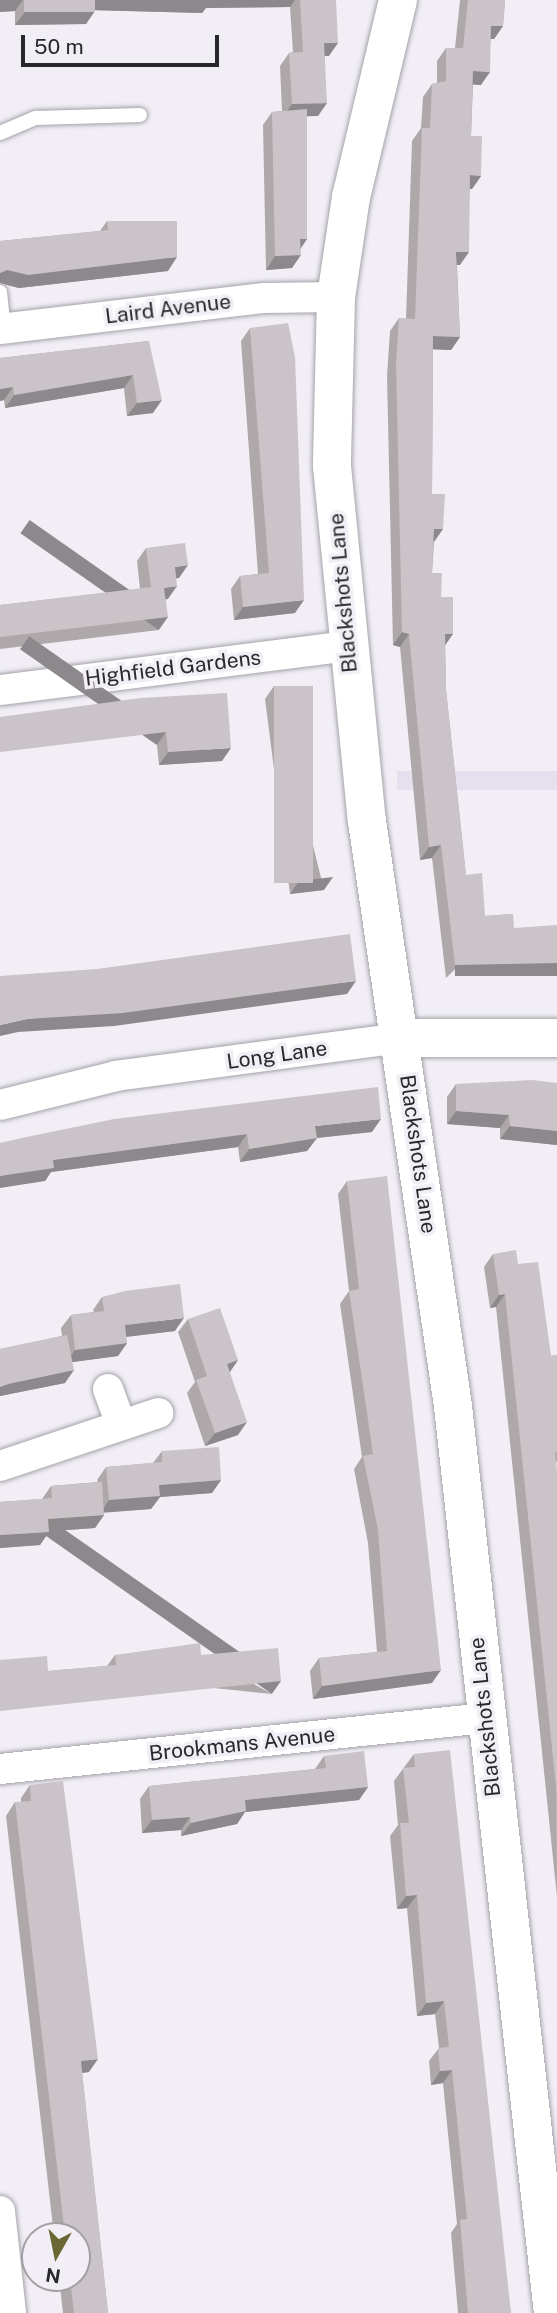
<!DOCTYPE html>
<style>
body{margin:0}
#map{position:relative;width:557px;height:2313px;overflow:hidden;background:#f1eef5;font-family:"Public Sans",sans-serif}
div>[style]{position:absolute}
.built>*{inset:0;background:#e6e0ee;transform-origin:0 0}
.roads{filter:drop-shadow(0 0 2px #a5a2a9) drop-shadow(0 0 2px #a5a2a9)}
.lane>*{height:14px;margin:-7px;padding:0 7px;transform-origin:7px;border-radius:7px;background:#fff}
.street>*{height:30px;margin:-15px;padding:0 15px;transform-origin:15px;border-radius:15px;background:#fff}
.secondary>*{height:38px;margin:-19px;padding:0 19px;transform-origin:19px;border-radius:19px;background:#fff}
.wall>*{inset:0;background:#aea8ab}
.shaded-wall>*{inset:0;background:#8d888b;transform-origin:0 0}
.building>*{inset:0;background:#cac3c7;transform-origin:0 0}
span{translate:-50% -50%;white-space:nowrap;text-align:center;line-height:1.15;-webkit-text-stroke:7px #f1eef5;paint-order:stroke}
.street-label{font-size:21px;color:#29282b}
.north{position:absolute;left:21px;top:2222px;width:70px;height:70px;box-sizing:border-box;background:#f1eef5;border:2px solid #a19fa4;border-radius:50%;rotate:189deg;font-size:19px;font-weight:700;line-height:28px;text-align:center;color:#29282b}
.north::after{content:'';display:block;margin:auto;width:24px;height:32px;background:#6b6733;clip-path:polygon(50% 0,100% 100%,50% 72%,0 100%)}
.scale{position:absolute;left:21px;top:35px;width:198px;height:32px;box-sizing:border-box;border:4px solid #29282b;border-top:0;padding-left:9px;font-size:21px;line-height:24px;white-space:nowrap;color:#29282b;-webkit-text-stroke:5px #f1eef5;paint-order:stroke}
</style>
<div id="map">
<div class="built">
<div style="left:557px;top:771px;width:19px;height:160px;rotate:90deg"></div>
</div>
<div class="roads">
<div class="lane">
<div style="left:0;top:133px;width:39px;rotate:-23deg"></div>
<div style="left:36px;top:118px;width:104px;rotate:-1.7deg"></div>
<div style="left:0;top:292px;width:37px;rotate:84deg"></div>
</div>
<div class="street">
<div style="left:0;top:329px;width:266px;rotate:-6.7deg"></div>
<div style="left:264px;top:298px;width:72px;rotate:-0.8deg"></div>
<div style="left:0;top:690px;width:350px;rotate:-7.2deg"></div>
<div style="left:0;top:1105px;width:120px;rotate:-14deg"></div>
<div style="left:116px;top:1076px;width:288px;rotate:-7.6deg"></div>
<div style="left:108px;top:1389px;width:38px;rotate:70deg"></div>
<div style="left:0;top:1466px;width:167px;rotate:-18.5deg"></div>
<div style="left:0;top:1769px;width:488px;rotate:-6deg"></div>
<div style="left:0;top:2211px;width:103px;rotate:83.8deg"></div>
</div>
<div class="secondary">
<div style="left:398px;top:0;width:203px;rotate:103.4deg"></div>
<div style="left:351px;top:197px;width:101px;rotate:98.5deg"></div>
<div style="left:336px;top:297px;width:169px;rotate:91.4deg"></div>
<div style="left:332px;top:466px;width:357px;rotate:84.4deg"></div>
<div style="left:367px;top:821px;width:591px;rotate:81.64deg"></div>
<div style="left:453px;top:1406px;width:912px;rotate:83.71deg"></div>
<div style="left:401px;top:1038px;width:156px"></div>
</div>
</div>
<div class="wall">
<div style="clip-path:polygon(0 0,336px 0,329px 56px,325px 56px,318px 116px,307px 116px,307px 239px,301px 248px,292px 268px,266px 270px,263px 125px,272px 112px,282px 111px,280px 66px,289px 53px,293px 52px,290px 7px,206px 8px,202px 13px,95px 10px,86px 24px,15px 25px,15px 11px,0 12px)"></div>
<div style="clip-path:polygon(460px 0,505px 0,503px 26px,494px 39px,491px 39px,481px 85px,473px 84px,471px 136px,481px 176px,472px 189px,470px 189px,460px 265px,457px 265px,460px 337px,451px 350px,433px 349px,432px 494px,434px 542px,432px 573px,441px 597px,445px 645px,446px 690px,466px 875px,485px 916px,513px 914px,446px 978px,432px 858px,420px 860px,400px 647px,393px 645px,387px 376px,390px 331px,399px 318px,406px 319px,412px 141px,421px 128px,423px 97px,432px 84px,437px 83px,437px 61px,446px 48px,455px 48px)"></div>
<div style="clip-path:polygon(107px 221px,168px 271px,19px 288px,0 283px,0 241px,100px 231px)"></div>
<div style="clip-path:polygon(250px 328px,295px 613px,234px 620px,231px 589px,240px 576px,258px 574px,241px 341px)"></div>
<div style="clip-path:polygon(149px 341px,153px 413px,127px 416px,124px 388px,5px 408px,4px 400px,0 401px,0 358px)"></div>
<div style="clip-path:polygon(146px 548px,179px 578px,176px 578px,168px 599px,166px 599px,159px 630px,0 649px,0 605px,140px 589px,137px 561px)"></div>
<div style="clip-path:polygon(274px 686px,324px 890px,290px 894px,265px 699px)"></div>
<div style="clip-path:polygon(141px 698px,222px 761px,159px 765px,157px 745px)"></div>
<div style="clip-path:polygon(557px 1083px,557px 1145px,500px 1139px,500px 1128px,447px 1124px,447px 1097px,456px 1084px)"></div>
<div style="clip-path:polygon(372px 1132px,317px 1138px,307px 1151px,240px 1162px,238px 1147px,51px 1172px,45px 1181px,22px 1138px)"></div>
<div style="clip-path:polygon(347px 1181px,432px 1683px,313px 1699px,310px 1671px,319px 1658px,377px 1652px,368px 1543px,354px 1469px,362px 1457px,340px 1304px,349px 1291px,338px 1194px)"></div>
<div style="clip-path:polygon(493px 1254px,518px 1264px,551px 1356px,557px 1355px,557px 1461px,556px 1463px,557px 1897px,496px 1307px,490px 1308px,484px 1267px)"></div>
<div style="clip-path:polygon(102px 1297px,175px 1331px,126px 1337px,127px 1343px,118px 1356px,72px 1362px,65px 1383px,0 1396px,0 1349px,62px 1336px,61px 1328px,71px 1315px,94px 1312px,93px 1310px)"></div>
<div style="clip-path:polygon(188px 1319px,238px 1360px,230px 1372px,238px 1435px,205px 1446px,187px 1393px,195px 1382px,178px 1332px)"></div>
<div style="clip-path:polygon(162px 1451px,221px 1480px,212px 1493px,160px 1497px,151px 1509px,104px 1512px,104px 1515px,95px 1528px,49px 1531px,40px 1545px,0 1548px,0 1502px,42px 1499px,51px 1486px,98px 1482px,97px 1480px,106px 1467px,153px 1463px)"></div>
<div style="clip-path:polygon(115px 1655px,201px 1655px,272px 1694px,48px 1671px,107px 1666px)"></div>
<div style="clip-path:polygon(414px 1754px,511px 2313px,458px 2313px,451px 2233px,457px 2224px,443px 2083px,431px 2085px,429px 2061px,439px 2048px,435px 2014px,417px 2016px,407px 1908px,397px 1909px,390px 1836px,398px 1825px,394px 1781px)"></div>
<div style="clip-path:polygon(324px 1756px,368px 1787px,359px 1800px,245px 1812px,237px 1824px,181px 1836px,181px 1830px,142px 1833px,140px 1799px,149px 1786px,315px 1769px)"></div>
<div style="clip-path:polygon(30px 1785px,89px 2072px,82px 2073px,108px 2313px,63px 2313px,59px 2278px,77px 2278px,77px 2236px,54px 2236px,6px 1816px,15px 1802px,21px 1802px,21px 1798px)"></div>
</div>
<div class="shaded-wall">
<div style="clip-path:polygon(0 0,23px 0,15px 11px,0 12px)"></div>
<div style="clip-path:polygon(92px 0,295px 0,290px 7px,206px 8px,202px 13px,86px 10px)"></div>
<div style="clip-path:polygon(95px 11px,86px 24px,15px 25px,25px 12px)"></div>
<div style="clip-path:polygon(491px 26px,503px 26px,494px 39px,482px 39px)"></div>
<div style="clip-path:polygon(324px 43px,338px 43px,329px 56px,315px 56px)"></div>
<div style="clip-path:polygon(473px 71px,490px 72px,481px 85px,464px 84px)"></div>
<div style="clip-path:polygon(327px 103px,318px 116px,283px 117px,292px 104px)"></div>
<div style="clip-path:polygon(470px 175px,481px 176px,472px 189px,461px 188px)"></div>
<div style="clip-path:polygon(300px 239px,307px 239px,298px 252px)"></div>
<div style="clip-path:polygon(456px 252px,469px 252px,460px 265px,447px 265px)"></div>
<div style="clip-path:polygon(301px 255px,292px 268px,266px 270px,275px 256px)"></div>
<div style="clip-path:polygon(177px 257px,168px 271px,19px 288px,0 283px,0 273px,7px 270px)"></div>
<div style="clip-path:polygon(433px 336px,460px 337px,451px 350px,423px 349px)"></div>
<div style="clip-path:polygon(133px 375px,124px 388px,5px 408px,14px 395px)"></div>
<div style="clip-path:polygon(13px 387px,4px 400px,0 401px,0 389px)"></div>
<div style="clip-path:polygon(162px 400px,153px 413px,127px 416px,137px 403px)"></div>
<div style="clip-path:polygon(434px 529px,443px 529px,434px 542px,425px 542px)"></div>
<div style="clip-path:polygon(188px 565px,179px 578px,166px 580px,175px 567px)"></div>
<div style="clip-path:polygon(177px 586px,168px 599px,155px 601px,164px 588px)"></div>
<div style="clip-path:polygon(304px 600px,295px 613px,234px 620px,243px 607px)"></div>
<div style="left:168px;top:617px;width:16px;height:169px;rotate:125deg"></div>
<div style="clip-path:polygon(402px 632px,409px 634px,400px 647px,393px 645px)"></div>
<div style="clip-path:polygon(445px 634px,453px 634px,444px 647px)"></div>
<div style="left:166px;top:732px;width:16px;height:167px;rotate:125deg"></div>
<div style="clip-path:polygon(231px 748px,222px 761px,159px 765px,168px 752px)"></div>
<div style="clip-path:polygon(441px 845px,432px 858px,420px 860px,429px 847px)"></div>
<div style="clip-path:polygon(333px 877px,324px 890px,290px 894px,299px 881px)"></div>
<div style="left:557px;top:963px;width:13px;height:102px;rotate:90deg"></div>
<div style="clip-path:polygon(356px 981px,347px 994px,114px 1026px,18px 1032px,0 1036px,0 1025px,27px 1019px)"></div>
<div style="clip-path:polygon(456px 1111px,509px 1115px,500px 1128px,447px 1124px)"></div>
<div style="clip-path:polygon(381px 1119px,372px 1132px,306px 1139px,315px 1126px)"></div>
<div style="clip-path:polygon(510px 1126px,557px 1131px,557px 1145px,500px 1139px)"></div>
<div style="clip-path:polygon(247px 1134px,238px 1147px,51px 1172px,45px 1181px,0 1188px,0 1176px,53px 1160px)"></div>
<div style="clip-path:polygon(317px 1138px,307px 1151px,240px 1162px,249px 1149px)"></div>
<div style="clip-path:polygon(505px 1294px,496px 1307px,490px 1308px,499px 1295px)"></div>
<div style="clip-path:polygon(184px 1318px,175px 1331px,116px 1338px,125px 1325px)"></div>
<div style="clip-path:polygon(127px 1343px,118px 1356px,66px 1363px,75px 1350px)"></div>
<div style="clip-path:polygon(238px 1360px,229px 1373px,227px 1364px)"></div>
<div style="clip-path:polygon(74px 1370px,65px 1383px,0 1396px,0 1387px,8px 1384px)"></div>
<div style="clip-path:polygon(247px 1422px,238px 1435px,205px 1446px,215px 1433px)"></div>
<div style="clip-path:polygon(221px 1480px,212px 1493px,160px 1497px,151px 1509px,100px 1513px,109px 1500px,159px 1485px)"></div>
<div style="clip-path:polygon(104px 1515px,95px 1528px,39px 1532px,48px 1519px)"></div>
<div style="clip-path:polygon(49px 1532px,40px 1545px,0 1548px,0 1535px)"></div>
<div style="clip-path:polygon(441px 1670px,432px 1683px,313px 1699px,322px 1686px)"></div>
<div style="left:281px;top:1681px;width:16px;height:283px;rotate:125deg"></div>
<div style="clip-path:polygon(368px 1787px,359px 1800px,245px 1812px,237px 1824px,181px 1836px,191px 1823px,245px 1800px)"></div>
<div style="clip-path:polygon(190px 1817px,181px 1830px,142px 1833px,152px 1820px)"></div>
<div style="clip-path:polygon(417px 1895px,407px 1908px,397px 1909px,406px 1896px)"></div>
<div style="clip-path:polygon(444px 2001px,435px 2014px,417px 2016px,426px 2003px)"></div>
<div style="clip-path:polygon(98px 2059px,89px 2072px,72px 2074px,81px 2061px)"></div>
<div style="clip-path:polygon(452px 2070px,443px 2083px,431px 2085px,440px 2071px)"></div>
</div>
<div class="building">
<div style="left:24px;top:0;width:71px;height:12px"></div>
<div style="clip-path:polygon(300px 0,336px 0,338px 43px,324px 43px,327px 103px,292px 104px,289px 53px,303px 52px)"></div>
<div style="clip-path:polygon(468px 0,505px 0,503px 26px,491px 26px,490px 72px,473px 71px,471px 136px,482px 136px,481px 176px,470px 175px,469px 252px,456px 252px,460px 337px,433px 336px,432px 494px,445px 494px,443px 529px,434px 529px,432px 573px,442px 573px,441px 597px,453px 597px,453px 634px,445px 634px,446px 690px,466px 875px,482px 873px,485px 916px,513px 914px,514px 928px,557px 925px,557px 963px,455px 965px,441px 845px,429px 847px,409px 634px,402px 632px,396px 363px,399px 318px,415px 319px,422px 128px,430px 128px,432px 84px,446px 81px,446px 48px,463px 48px)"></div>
<div style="clip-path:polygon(307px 109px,307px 239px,300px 239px,301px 255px,275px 256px,272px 112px)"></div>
<div style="clip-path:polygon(107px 221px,177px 221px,177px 257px,28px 275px,7px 270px,0 273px,0 241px,108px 230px)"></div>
<div style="clip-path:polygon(288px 323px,295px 357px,304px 600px,243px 607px,240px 576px,269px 573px,250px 328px)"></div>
<div style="clip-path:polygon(149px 341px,162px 400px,137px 403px,133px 375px,14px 395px,13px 387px,0 389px,0 358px)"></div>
<div style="clip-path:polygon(185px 543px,188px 565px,175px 567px,177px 586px,164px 588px,168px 617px,0 637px,0 605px,151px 587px,146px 548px)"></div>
<div style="left:274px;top:686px;width:39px;height:197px"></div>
<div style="clip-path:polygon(227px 693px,231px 748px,168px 752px,166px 732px,0 752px,0 717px,141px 698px)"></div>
<div style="clip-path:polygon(350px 934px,356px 981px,123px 1013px,27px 1019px,0 1025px,0 976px,97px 969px)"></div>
<div style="clip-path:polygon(533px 1080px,557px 1083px,557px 1131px,510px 1126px,509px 1115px,456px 1111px,456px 1084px)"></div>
<div style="clip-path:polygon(378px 1087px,381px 1119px,315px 1126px,317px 1138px,249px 1149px,247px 1134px,53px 1160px,54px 1168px,0 1176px,0 1143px,22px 1138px,114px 1119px)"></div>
<div style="clip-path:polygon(387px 1176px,441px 1670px,322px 1686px,319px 1658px,387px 1651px,378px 1530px,363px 1456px,373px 1454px,349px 1291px,359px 1289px,347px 1181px)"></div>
<div style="clip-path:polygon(516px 1250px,518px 1264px,538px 1262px,551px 1356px,557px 1355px,557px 1452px,555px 1453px,557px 1472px,557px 1796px,505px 1294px,499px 1295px,493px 1254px)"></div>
<div style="clip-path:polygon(180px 1284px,184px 1318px,125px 1325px,127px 1343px,75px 1350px,71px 1315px,104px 1311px,102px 1297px,125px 1291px)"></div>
<div style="clip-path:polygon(220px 1308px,238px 1360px,227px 1364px,247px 1422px,215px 1433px,196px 1380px,207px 1376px,188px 1319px)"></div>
<div style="clip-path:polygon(67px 1335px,74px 1370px,8px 1384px,0 1387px,0 1349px)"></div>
<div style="clip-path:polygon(219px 1447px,221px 1480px,159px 1485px,160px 1496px,109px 1500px,106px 1467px,162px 1462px,162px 1451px)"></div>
<div style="clip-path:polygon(102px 1482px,104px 1515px,48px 1519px,49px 1532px,0 1535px,0 1502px,52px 1498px,51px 1486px)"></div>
<div style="clip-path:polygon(200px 1643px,201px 1655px,278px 1648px,281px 1681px,0 1711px,0 1660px,47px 1656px,48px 1671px,116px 1665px,115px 1655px)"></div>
<div style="clip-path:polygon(450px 1750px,511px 2313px,468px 2313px,460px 2220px,467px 2219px,452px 2070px,440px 2071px,438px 2048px,449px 2047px,444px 2001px,426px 2003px,417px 1895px,406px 1896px,400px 1823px,409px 1823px,403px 1768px,415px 1767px,414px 1754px)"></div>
<div style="clip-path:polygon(364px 1751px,368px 1787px,245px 1800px,246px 1811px,191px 1823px,190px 1817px,152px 1820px,149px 1786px,326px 1768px,324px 1756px)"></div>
<div style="clip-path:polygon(63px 1781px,98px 2059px,81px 2061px,108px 2313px,74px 2313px,70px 2278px,77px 2278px,77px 2236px,65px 2236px,15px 1802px,31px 1801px,30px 1785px)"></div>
</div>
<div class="street-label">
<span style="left:168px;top:309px;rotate:-7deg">Laird Avenue</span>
<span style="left:343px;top:593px;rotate:-95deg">Blackshots Lane</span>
<span style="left:173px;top:668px;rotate:-7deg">Highfield Gardens</span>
<span style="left:277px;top:1055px;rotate:-8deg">Long Lane</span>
<span style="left:418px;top:1154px;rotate:82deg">Blackshots Lane</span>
<span style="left:485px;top:1717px;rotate:-96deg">Blackshots Lane</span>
<span style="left:242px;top:1744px;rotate:-6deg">Brookmans Avenue</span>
</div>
<div class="north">N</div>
<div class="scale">50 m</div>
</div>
